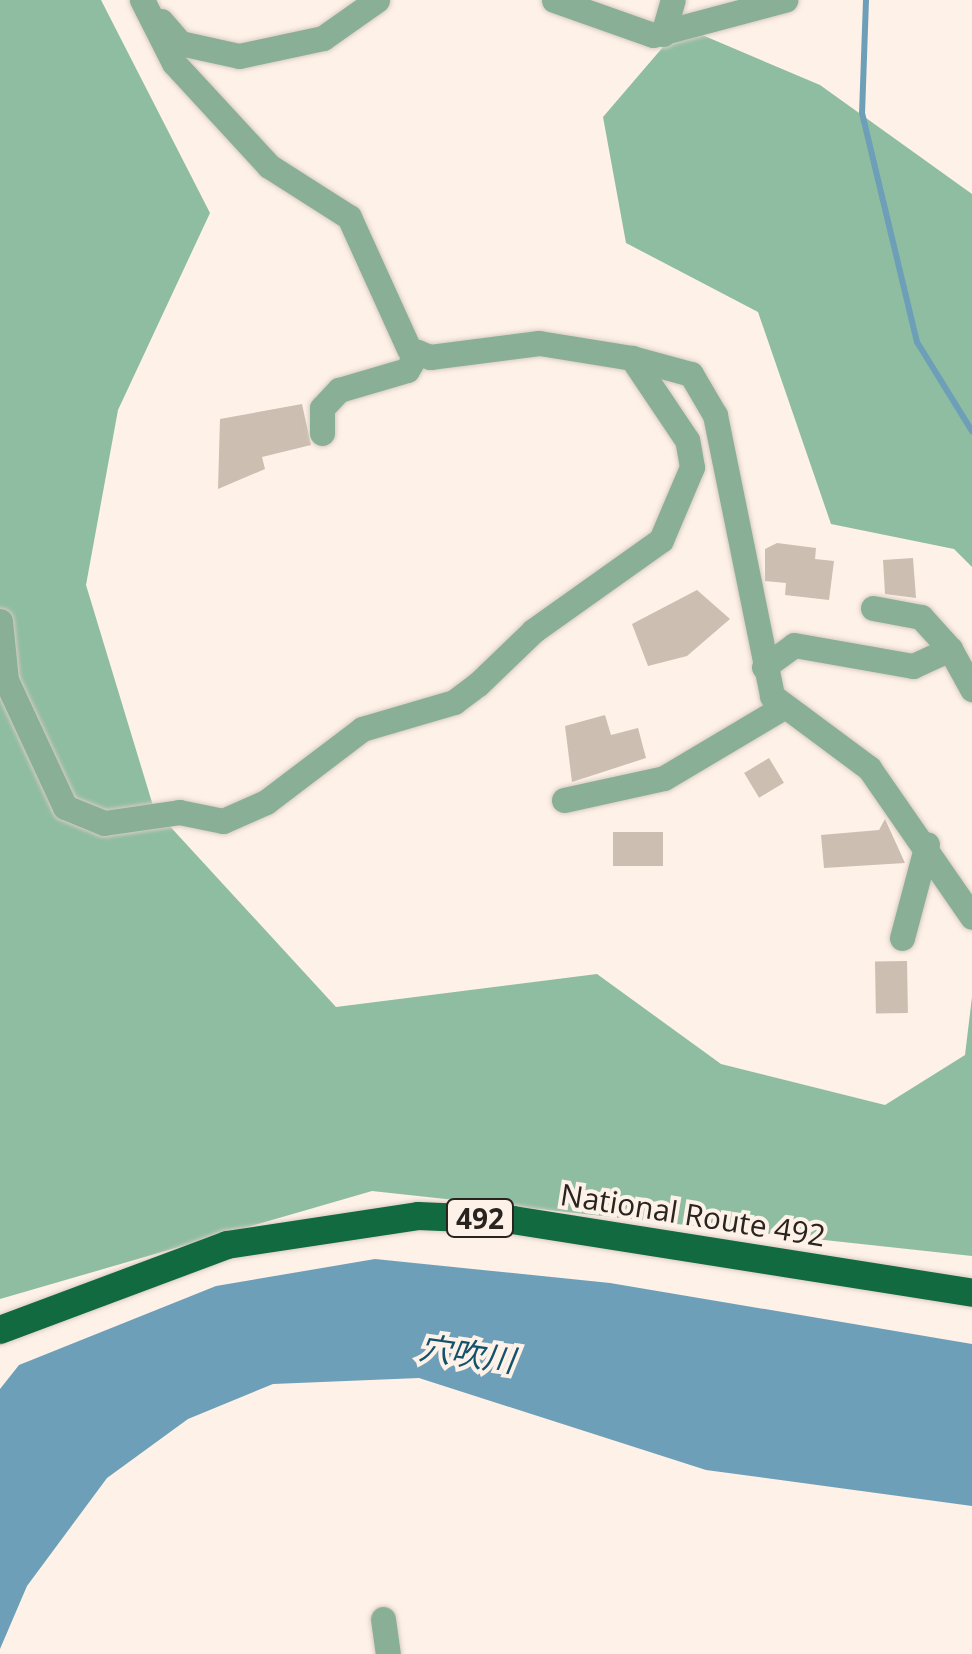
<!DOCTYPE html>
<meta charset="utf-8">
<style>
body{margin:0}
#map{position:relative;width:972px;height:1654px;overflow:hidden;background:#fef1e7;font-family:"Open Sans","Noto Sans JP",sans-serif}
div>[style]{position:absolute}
.forest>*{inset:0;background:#8fbda1}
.water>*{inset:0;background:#6e9fb8}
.stream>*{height:6px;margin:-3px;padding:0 3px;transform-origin:3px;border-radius:3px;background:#6e9fb8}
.building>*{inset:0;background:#ccbeb1;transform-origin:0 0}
.roads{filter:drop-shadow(0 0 2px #d8ccc3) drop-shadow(0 0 2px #d8ccc3)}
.minor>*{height:25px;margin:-12.5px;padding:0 12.5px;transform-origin:12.5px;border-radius:12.5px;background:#89b097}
.trunk>*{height:28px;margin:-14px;padding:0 14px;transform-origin:14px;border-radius:14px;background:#126a40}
span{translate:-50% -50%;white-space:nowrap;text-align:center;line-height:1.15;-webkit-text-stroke:8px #fef1e7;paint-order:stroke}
.shield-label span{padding:2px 8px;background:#fef1e7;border:2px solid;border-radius:8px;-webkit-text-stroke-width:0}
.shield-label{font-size:28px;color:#29241f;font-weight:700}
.street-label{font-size:30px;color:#29241f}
.water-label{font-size:32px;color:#11526c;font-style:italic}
</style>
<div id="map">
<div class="forest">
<div style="clip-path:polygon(0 0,101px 0,210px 213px,118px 410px,86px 585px,154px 809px,336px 1007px,597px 974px,721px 1064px,885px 1105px,965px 1055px,972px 997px,972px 1256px,372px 1191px,0 1299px)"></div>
<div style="clip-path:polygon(681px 26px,820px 85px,972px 194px,972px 567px,954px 549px,831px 524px,758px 312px,626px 243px,603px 117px)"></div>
</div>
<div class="water">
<div style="clip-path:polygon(375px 1259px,610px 1283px,972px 1344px,972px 1506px,706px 1470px,419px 1378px,273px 1384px,188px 1419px,107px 1478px,27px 1586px,0 1649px,0 1389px,19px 1365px,216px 1286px)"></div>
</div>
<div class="stream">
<div style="left:866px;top:0;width:113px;rotate:92deg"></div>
<div style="left:862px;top:113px;width:236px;rotate:76.5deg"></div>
<div style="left:917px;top:342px;width:105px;rotate:58.3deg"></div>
</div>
<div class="building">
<div style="clip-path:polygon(302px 404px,311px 445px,262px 457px,265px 469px,218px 489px,220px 419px)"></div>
<div style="clip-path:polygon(777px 543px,816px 548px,815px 559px,834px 561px,829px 600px,785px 595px,786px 583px,765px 581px,765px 549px)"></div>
<div style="clip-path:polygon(913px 558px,916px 598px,885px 594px,883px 560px)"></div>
<div style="clip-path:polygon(697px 590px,730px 619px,687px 656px,648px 666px,632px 624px)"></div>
<div style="clip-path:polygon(605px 715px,611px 735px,638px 728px,646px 758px,572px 782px,565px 726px)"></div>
<div style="left:769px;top:758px;width:29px;height:29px;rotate:59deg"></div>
<div style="clip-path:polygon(885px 819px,905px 863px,824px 868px,821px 835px,879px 830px)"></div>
<div style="left:613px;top:832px;width:50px;height:34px"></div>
<div style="left:907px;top:961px;width:52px;height:32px;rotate:89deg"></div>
</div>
<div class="roads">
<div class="minor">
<div style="left:554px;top:0;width:105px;rotate:19.5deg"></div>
<div style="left:653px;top:35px;width:137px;rotate:-14.9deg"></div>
<div style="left:161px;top:21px;width:29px;rotate:49deg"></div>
<div style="left:180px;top:43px;width:60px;rotate:12.4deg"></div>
<div style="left:239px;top:56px;width:86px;rotate:-12.1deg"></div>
<div style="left:323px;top:38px;width:66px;rotate:-35.1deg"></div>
<div style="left:663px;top:34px;width:35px;rotate:-74deg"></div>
<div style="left:632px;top:358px;width:61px;rotate:15.2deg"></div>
<div style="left:691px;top:374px;width:48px;rotate:59.7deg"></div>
<div style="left:715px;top:415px;width:287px;rotate:78.5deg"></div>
<div style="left:772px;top:696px;width:121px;rotate:36.6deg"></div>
<div style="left:869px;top:768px;width:181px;rotate:55.3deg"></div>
<div style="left:322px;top:433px;width:25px;rotate:-90deg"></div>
<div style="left:322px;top:408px;width:25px;rotate:-47deg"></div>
<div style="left:339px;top:390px;width:71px;rotate:-16.4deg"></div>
<div style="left:407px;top:370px;width:21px;rotate:-59deg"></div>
<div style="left:873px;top:608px;width:49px;rotate:10.6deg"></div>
<div style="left:921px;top:617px;width:43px;rotate:47.8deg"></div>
<div style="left:0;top:621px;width:59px;rotate:84.2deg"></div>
<div style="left:6px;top:680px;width:140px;rotate:65.1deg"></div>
<div style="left:65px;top:807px;width:42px;rotate:22.3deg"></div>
<div style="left:104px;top:823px;width:76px;rotate:-8.3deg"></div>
<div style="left:179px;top:812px;width:45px;rotate:11.6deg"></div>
<div style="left:223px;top:821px;width:47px;rotate:-23.8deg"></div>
<div style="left:266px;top:802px;width:121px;rotate:-37.2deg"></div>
<div style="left:362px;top:729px;width:96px;rotate:-16.4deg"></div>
<div style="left:454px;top:702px;width:30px;rotate:-37deg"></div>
<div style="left:478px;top:684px;width:76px;rotate:-43.9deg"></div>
<div style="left:533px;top:631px;width:157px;rotate:-35.4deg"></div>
<div style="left:661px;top:540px;width:79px;rotate:-67deg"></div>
<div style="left:692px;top:467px;width:27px;rotate:-100deg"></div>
<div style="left:687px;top:440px;width:99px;rotate:-123.9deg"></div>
<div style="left:632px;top:358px;width:94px;rotate:-170.8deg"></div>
<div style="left:539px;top:343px;width:110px;rotate:172.7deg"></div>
<div style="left:430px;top:357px;width:22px;rotate:-159deg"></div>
<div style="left:409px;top:349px;width:145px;rotate:-114.4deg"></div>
<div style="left:349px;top:217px;width:95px;rotate:-147.5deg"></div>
<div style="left:269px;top:166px;width:140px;rotate:-132.7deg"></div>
<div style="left:174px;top:63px;width:71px;rotate:-116.9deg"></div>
<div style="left:764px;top:667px;width:37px;rotate:-36deg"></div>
<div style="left:794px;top:645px;width:121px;rotate:10deg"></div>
<div style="left:913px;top:666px;width:41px;rotate:-24.7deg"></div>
<div style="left:950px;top:649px;width:46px;rotate:61.2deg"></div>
<div style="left:564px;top:800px;width:102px;rotate:-12.4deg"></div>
<div style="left:664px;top:778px;width:137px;rotate:-30.7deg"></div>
<div style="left:902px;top:938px;width:97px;rotate:-75.1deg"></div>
<div style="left:383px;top:1619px;width:35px;rotate:82deg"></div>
</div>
<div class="trunk">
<div style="left:0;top:1330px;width:242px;rotate:-20.5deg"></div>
<div style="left:227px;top:1245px;width:193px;rotate:-8.6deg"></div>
<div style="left:418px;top:1216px;width:95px;rotate:2.4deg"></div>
<div style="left:513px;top:1220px;width:465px;rotate:9deg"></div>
</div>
</div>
<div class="shield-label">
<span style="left:480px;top:1218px">492</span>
</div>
<div class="street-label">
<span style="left:693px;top:1215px;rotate:9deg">National Route 492</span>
</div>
<div class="water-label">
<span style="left:467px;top:1354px;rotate:8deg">穴吹川</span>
</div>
</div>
